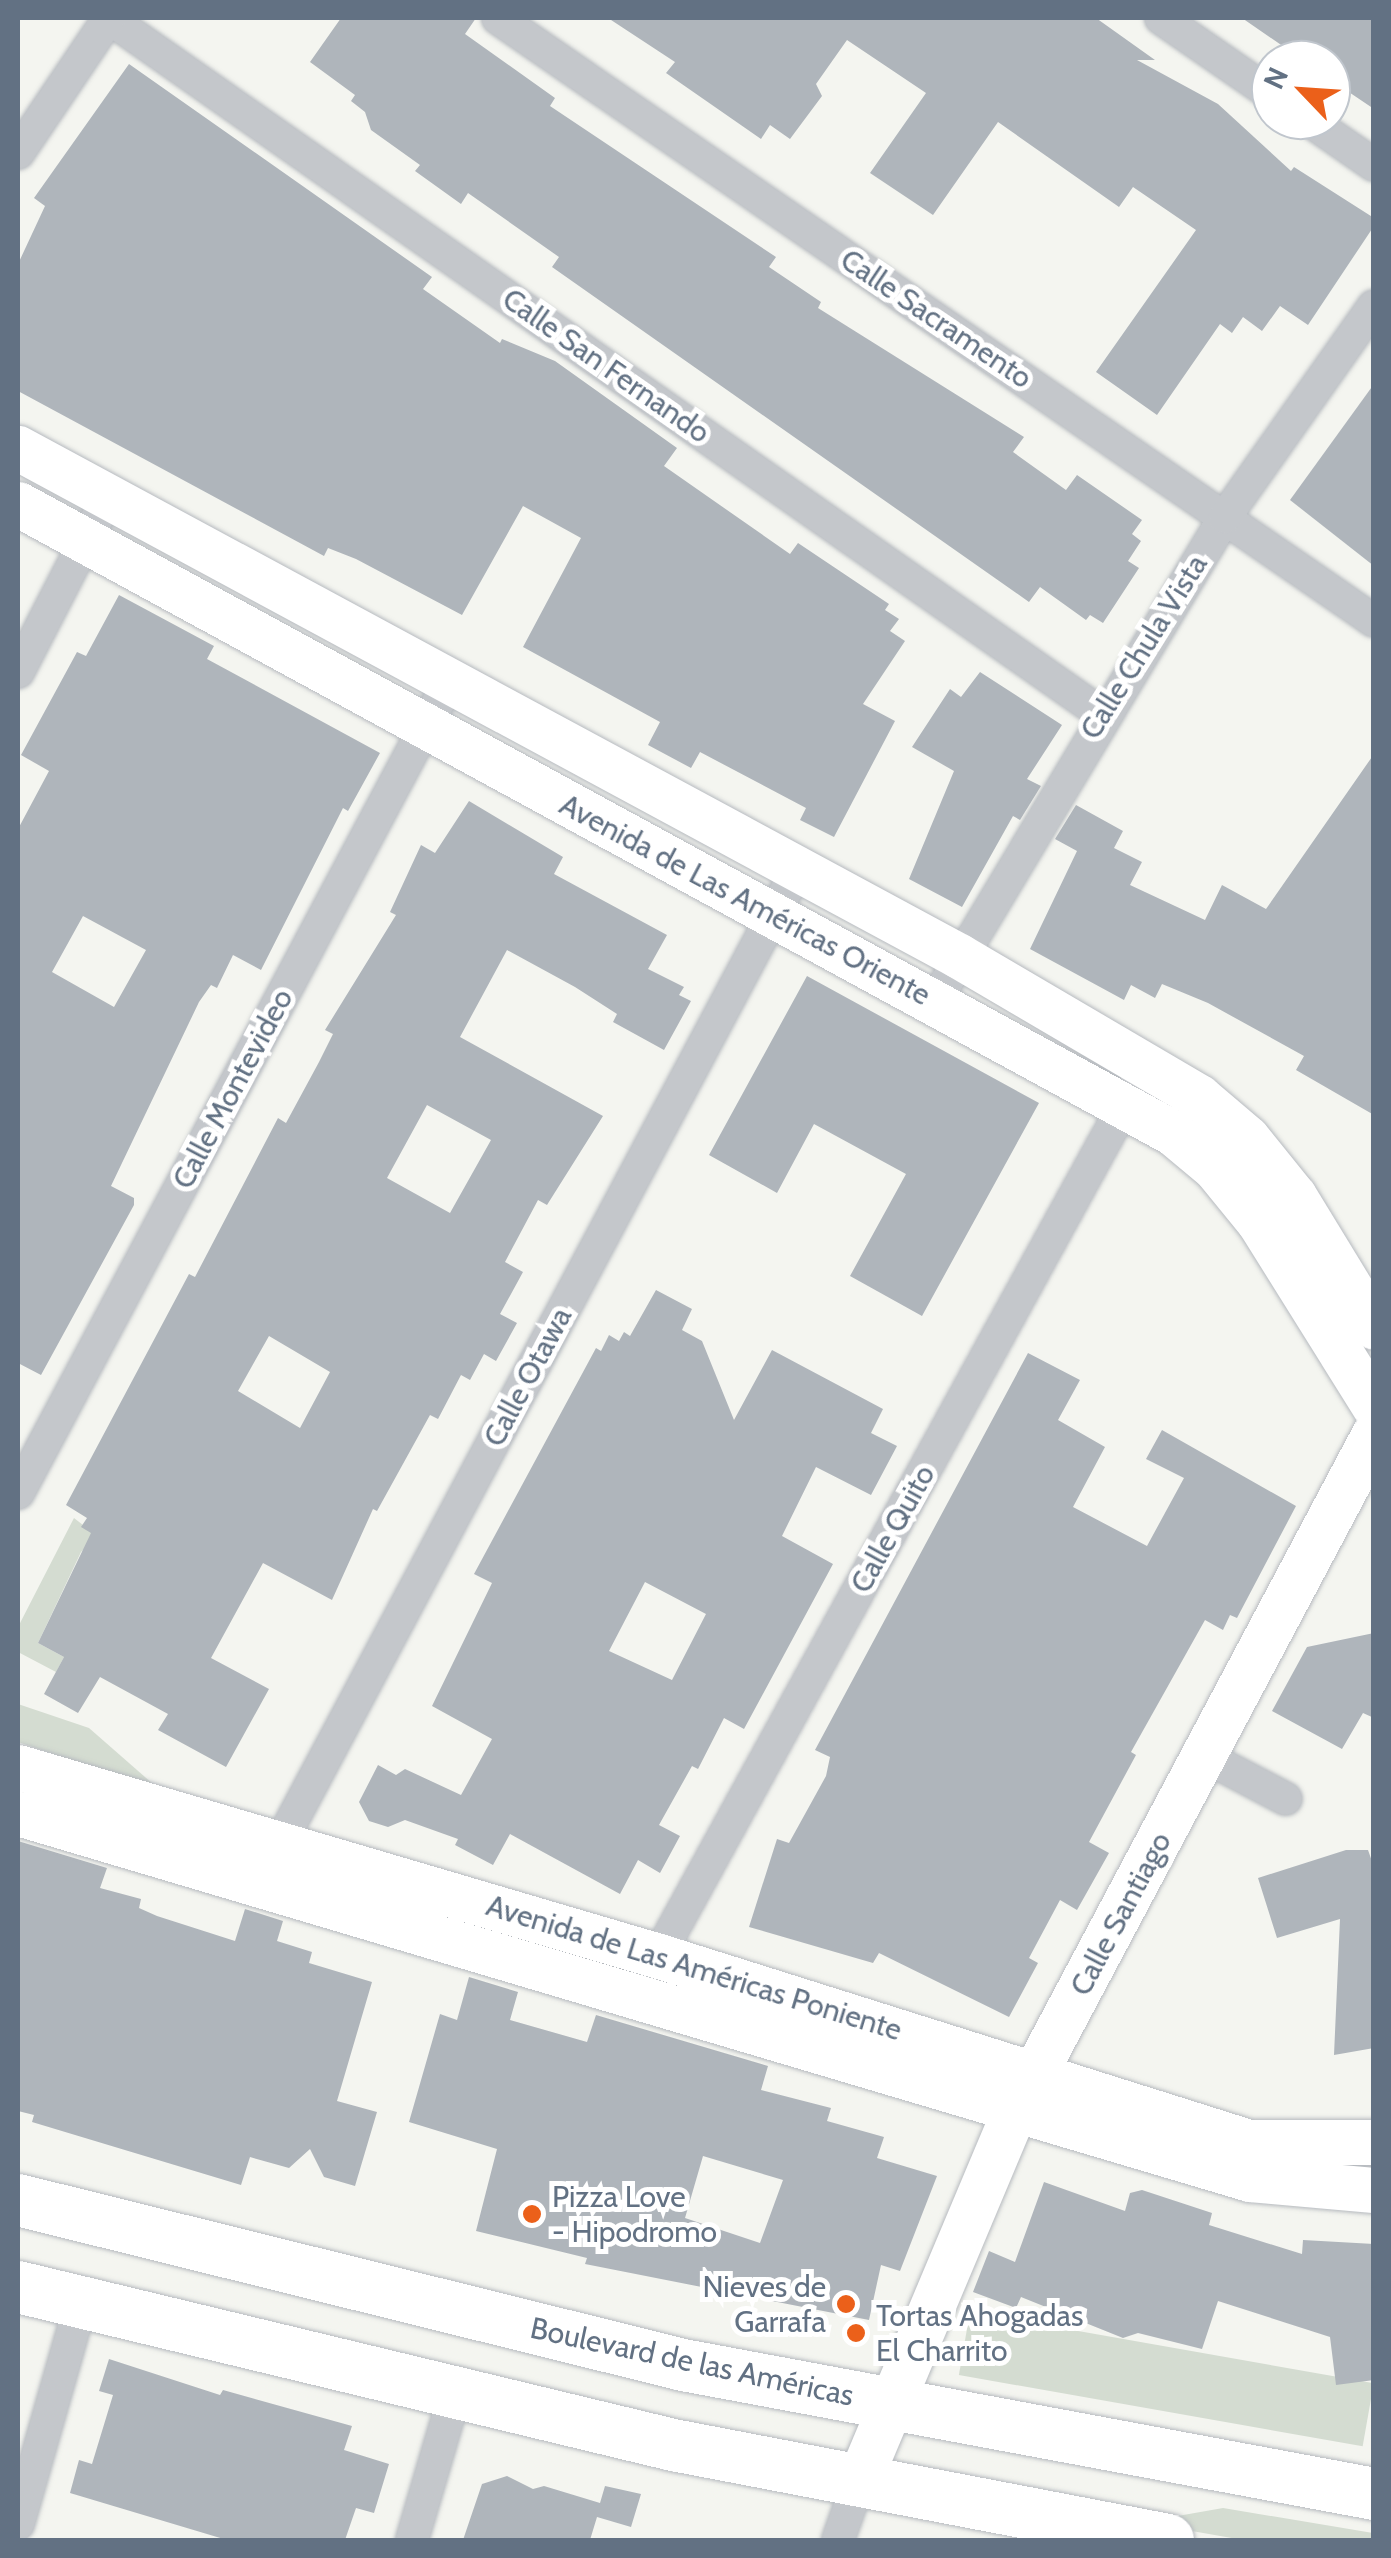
<!DOCTYPE html>
<meta charset="utf-8">
<style>
body{margin:0}
#map{position:relative;width:1391px;height:2558px;overflow:hidden;background:#f4f5f0;font-family:Cabin,sans-serif}
div>[style]{position:absolute}
.green>*{inset:0;background:#d4dcd1;transform-origin:0 0}
.building>*{inset:0;background:#afb5bb}
.roads{filter:drop-shadow(0 0 2px #b6babf) drop-shadow(0 0 2px #b6babf)}
.street>*{height:32px;margin:-16px;padding:0 16px;transform-origin:16px;border-radius:16px;background:#c4c7cb}
.secondary>*{height:45px;margin:-22.5px;padding:0 22.5px;transform-origin:22.5px;border-radius:22.5px;background:#fff}
.primary>*{height:52px;margin:-26px;padding:0 26px;transform-origin:26px;border-radius:26px;background:#fff}
.dots>*{width:28px;height:28px;translate:-50% -50%;box-sizing:border-box;border:5px solid #fff;border-radius:50%}
span{translate:-50% -50%;white-space:nowrap;text-align:center;line-height:1.15;-webkit-text-stroke:10px #fff;paint-order:stroke}
.street-label{font-size:30px;color:#627183}
.poi-label{font-size:30px;color:#627183}
.left{translate:0 -50%;text-align:left}
.right{translate:-100% -50%;text-align:right}
.frame{position:absolute;inset:0;border:20px solid #627183;pointer-events:none}
.north{position:absolute;left:1251px;top:40px;width:100px;height:100px;box-sizing:border-box;background:#fff;border:2px solid #c0c6cd;border-radius:50%;rotate:295deg;font-size:28px;font-weight:700;line-height:40px;text-align:center;color:#627183}
.north::after{content:'';display:block;margin:auto;width:35px;height:45px;background:#eb601a;clip-path:polygon(50% 0,100% 100%,50% 72%,0 100%)}
</style>
<div id="map">
<div class="green">
<div style="clip-path:polygon(74px 1518px,97px 1536px,81px 1552px,38px 1643px,64px 1657px,56px 1672px,18px 1652px,18px 1627px)"></div>
<div style="clip-path:polygon(18px 1704px,89px 1728px,161px 1791px,18px 1742px)"></div>
<div style="left:970px;top:2312px;width:410px;height:64px;rotate:10deg"></div>
<div style="clip-path:polygon(1223px 2508px,1373px 2533px,1373px 2540px,1243px 2540px,1101px 2515px,1155px 2520px)"></div>
</div>
<div class="building">
<div style="clip-path:polygon(341px 18px,476px 18px,465px 34px,555px 98px,550px 106px,776px 257px,769px 267px,821px 302px,818px 308px,1024px 437px,1013px 452px,1066px 490px,1077px 475px,1142px 520px,1132px 534px,1141px 541px,1128px 561px,1139px 568px,1103px 623px,1090px 615px,1086px 620px,1040px 587px,1029px 602px,552px 267px,559px 257px,468px 193px,461px 204px,415px 171px,420px 165px,371px 130px,365px 112px,351px 101px,355px 95px,310px 62px)"></div>
<div style="clip-path:polygon(608px 18px,1096px 18px,1155px 60px,1137px 60px,1218px 104px,1291px 171px,1294px 167px,1374px 218px,1374px 226px,1308px 325px,1280px 306px,1262px 331px,1243px 317px,1232px 333px,1220px 324px,1157px 415px,1096px 372px,1196px 230px,1133px 187px,1119px 207px,998px 122px,933px 215px,870px 173px,926px 93px,847px 40px,816px 84px,822px 96px,790px 139px,770px 125px,761px 139px,666px 73px,675px 62px)"></div>
<div style="clip-path:polygon(1242px 18px,1374px 18px,1374px 109px,1331px 80px,1331px 60px,1303px 60px)"></div>
<div style="clip-path:polygon(129px 64px,432px 277px,423px 289px,500px 343px,502px 339px,555px 361px,677px 448px,664px 466px,790px 554px,798px 543px,889px 604px,885px 610px,899px 619px,890px 631px,905px 641px,863px 704px,895px 721px,834px 837px,800px 820px,806px 808px,700px 752px,691px 768px,648px 745px,660px 722px,523px 647px,581px 538px,523px 506px,462px 615px,356px 559px,328px 548px,324px 556px,18px 391px,18px 264px,45px 206px,34px 198px)"></div>
<div style="clip-path:polygon(1374px 384px,1374px 566px,1290px 500px)"></div>
<div style="clip-path:polygon(evenodd,119px 595px,214px 646px,207px 659px,380px 753px,348px 811px,343px 808px,261px 970px,233px 955px,217px 988px,211px 985px,199px 1002px,111px 1186px,134px 1198px,134px 1205px,41px 1375px,18px 1363px,18px 829px,49px 771px,21px 755px,77px 652px,86px 656px,119px 595px,83px 916px,146px 950px,114px 1007px,52px 972px,83px 916px)"></div>
<div style="clip-path:polygon(980px 672px,1062px 725px,1027px 779px,1041px 786px,1020px 820px,1013px 816px,962px 907px,909px 879px,954px 771px,912px 747px,950px 689px,961px 697px)"></div>
<div style="clip-path:polygon(1374px 754px,1374px 1115px,1296px 1070px,1304px 1056px,1208px 1003px,1162px 984px,1155px 998px,1131px 985px,1124px 1000px,1030px 949px,1077px 851px,1055px 839px,1076px 805px,1123px 831px,1114px 848px,1142px 862px,1130px 885px,1205px 920px,1222px 885px,1266px 909px)"></div>
<div style="clip-path:polygon(evenodd,469px 801px,563px 857px,554px 874px,667px 935px,648px 969px,684px 987px,679px 995px,691px 1001px,664px 1050px,613px 1022px,617px 1014px,575px 987px,507px 950px,460px 1037px,603px 1116px,547px 1205px,538px 1200px,505px 1262px,523px 1272px,500px 1314px,517px 1323px,496px 1361px,484px 1354px,470px 1380px,461px 1375px,438px 1419px,430px 1415px,377px 1511px,373px 1509px,332px 1600px,263px 1563px,211px 1658px,269px 1689px,226px 1767px,158px 1730px,168px 1714px,100px 1677px,78px 1713px,44px 1694px,64px 1657px,38px 1643px,91px 1533px,81px 1527px,87px 1518px,66px 1505px,189px 1274px,195px 1277px,278px 1118px,286px 1123px,319px 1062px,333px 1034px,325px 1030px,396px 915px,390px 912px,421px 845px,435px 853px,469px 801px,427px 1105px,491px 1140px,450px 1213px,387px 1178px,427px 1105px,469px 801px,269px 1336px,330px 1372px,300px 1428px,238px 1391px,269px 1336px)"></div>
<div style="clip-path:polygon(807px 976px,1039px 1103px,922px 1316px,850px 1276px,906px 1174px,814px 1124px,777px 1193px,709px 1155px)"></div>
<div style="clip-path:polygon(evenodd,656px 1290px,692px 1309px,682px 1330px,702px 1341px,734px 1420px,772px 1350px,883px 1409px,871px 1433px,897px 1446px,871px 1495px,816px 1467px,782px 1536px,833px 1564px,744px 1729px,724px 1718px,698px 1769px,692px 1766px,659px 1825px,680px 1836px,660px 1873px,638px 1860px,620px 1894px,510px 1834px,493px 1865px,455px 1845px,458px 1839px,405px 1820px,388px 1827px,369px 1821px,359px 1802px,378px 1765px,396px 1775px,405px 1769px,461px 1795px,492px 1739px,432px 1706px,492px 1583px,474px 1574px,596px 1348px,601px 1351px,609px 1335px,619px 1341px,624px 1332px,630px 1336px,656px 1290px,645px 1582px,706px 1614px,672px 1680px,609px 1651px,645px 1582px)"></div>
<div style="clip-path:polygon(1028px 1353px,1080px 1380px,1058px 1420px,1105px 1447px,1073px 1507px,1147px 1546px,1184px 1478px,1146px 1459px,1162px 1430px,1296px 1506px,1237px 1618px,1230px 1615px,1223px 1630px,1205px 1620px,1131px 1752px,1136px 1755px,1089px 1842px,1109px 1853px,1077px 1910px,1060px 1900px,1029px 1958px,1038px 1963px,1009px 2017px,879px 1953px,873px 1963px,749px 1927px,777px 1839px,789px 1843px,826px 1776px,830px 1757px,815px 1750px)"></div>
<div style="clip-path:polygon(1374px 1633px,1374px 1718px,1363px 1713px,1342px 1749px,1272px 1711px,1307px 1647px)"></div>
<div style="clip-path:polygon(18px 1841px,107px 1868px,100px 1888px,141px 1899px,139px 1908px,157px 1916px,235px 1941px,245px 1909px,283px 1921px,277px 1941px,312px 1952px,309px 1963px,372px 1982px,337px 2101px,377px 2112px,355px 2186px,324px 2177px,310px 2149px,289px 2168px,250px 2157px,241px 2185px,32px 2122px,34px 2115px,18px 2111px)"></div>
<div style="clip-path:polygon(1346px 1850px,1368px 1850px,1374px 1867px,1374px 2048px,1334px 2055px,1340px 1919px,1277px 1938px,1258px 1878px)"></div>
<div style="clip-path:polygon(evenodd,469px 1977px,518px 1992px,510px 2020px,587px 2042px,596px 2015px,768px 2066px,761px 2090px,831px 2108px,827px 2121px,884px 2137px,877px 2158px,937px 2176px,900px 2271px,881px 2265px,869px 2320px,585px 2264px,587px 2258px,476px 2231px,497px 2149px,409px 2122px,440px 2014px,457px 2020px,469px 1977px,703px 2156px,783px 2180px,760px 2243px,685px 2218px,703px 2156px)"></div>
<div style="clip-path:polygon(1044px 2182px,1125px 2211px,1130px 2193px,1142px 2190px,1212px 2213px,1209px 2225px,1302px 2254px,1303px 2240px,1374px 2244px,1374px 2380px,1336px 2385px,1330px 2337px,1218px 2301px,1202px 2349px,1138px 2333px,1123px 2338px,1021px 2297px,1016px 2308px,973px 2292px,989px 2251px,1015px 2262px)"></div>
<div style="clip-path:polygon(109px 2359px,220px 2395px,223px 2390px,352px 2426px,344px 2450px,389px 2464px,374px 2513px,356px 2508px,345px 2540px,227px 2540px,70px 2493px,79px 2460px,92px 2464px,113px 2395px,99px 2391px)"></div>
<div style="clip-path:polygon(507px 2476px,533px 2489px,544px 2486px,600px 2503px,605px 2486px,641px 2494px,631px 2527px,597px 2517px,590px 2540px,463px 2540px,482px 2484px)"></div>
</div>
<div class="roads">
<div class="street">
<div style="left:109px;top:18px;width:1213px;rotate:35.03deg"></div>
<div style="left:498px;top:18px;width:1063px;rotate:34.54deg"></div>
<div style="left:1161px;top:18px;width:134px;rotate:34.6deg"></div>
<div style="left:1309px;top:120px;width:79px;rotate:34.7deg"></div>
<div style="left:18px;top:153px;width:163px;rotate:-56deg"></div>
<div style="left:18px;top:672px;width:197px;rotate:-62.8deg"></div>
<div style="left:935px;top:1001px;width:564px;rotate:-59.07deg"></div>
<div style="left:1225px;top:517px;width:258px;rotate:-54.8deg"></div>
<div style="left:18px;top:1493px;width:916px;rotate:-62.01deg"></div>
<div style="left:1206px;top:1757px;width:90px;rotate:27.7deg"></div>
<div style="left:269px;top:1864px;width:1126px;rotate:-62.02deg"></div>
<div style="left:638px;top:1993px;width:1059px;rotate:-61.28deg"></div>
<div style="left:18px;top:2524px;width:227px;rotate:-74.1deg"></div>
<div style="left:412px;top:2540px;width:152px;rotate:-73.6deg"></div>
<div style="left:838px;top:2540px;width:66px;rotate:-70.5deg"></div>
</div>
<div class="secondary">
<div style="left:18px;top:448px;width:1069px;rotate:28.36deg"></div>
<div style="left:959px;top:956px;width:278px;rotate:30.4deg"></div>
<div style="left:1199px;top:1097px;width:63px;rotate:40.5deg"></div>
<div style="left:1247px;top:1138px;width:75px;rotate:51deg"></div>
<div style="left:1294px;top:1196px;width:153px;rotate:58.6deg"></div>
<div style="left:18px;top:504px;width:1315px;rotate:28.57deg"></div>
<div style="left:1173px;top:1133px;width:55px;rotate:39.8deg"></div>
<div style="left:1215px;top:1168px;width:70px;rotate:50.8deg"></div>
<div style="left:1259px;top:1222px;width:217px;rotate:58deg"></div>
<div style="left:18px;top:1767px;width:668px;rotate:16.43deg"></div>
<div style="left:659px;top:1956px;width:619px;rotate:17.5deg"></div>
<div style="left:1249px;top:2142px;width:125px"></div>
<div style="left:18px;top:1813px;width:1285px;rotate:16.55deg"></div>
<div style="left:1250px;top:2179px;width:124px;rotate:5.1deg"></div>
<div style="left:860px;top:2478px;width:399px;rotate:-67.2deg"></div>
<div style="left:1015px;top:2110px;width:765px;rotate:-62.03deg"></div>
</div>
<div class="primary">
<div style="left:18px;top:2200px;width:685px;rotate:13.93deg"></div>
<div style="left:683px;top:2365px;width:703px;rotate:10.57deg"></div>
<div style="left:18px;top:2287px;width:674px;rotate:13.56deg"></div>
<div style="left:673px;top:2445px;width:504px;rotate:10.86deg"></div>
</div>
</div>
<div class="dots">
<div style="left:532px;top:2214px;background:#eb601a"></div>
<div style="left:846px;top:2304px;background:#eb601a"></div>
<div style="left:856px;top:2333px;background:#eb601a"></div>
</div>
<div class="street-label">
<span style="left:936px;top:319px;rotate:34deg">Calle Sacramento</span>
<span style="left:606px;top:366px;rotate:35deg">Calle San Fernando</span>
<span style="left:1144px;top:647px;rotate:-58deg">Calle Chula Vista</span>
<span style="left:745px;top:900px;rotate:28deg">Avenida de Las Américas Oriente</span>
<span style="left:233px;top:1089px;rotate:-62deg">Calle Montevideo</span>
<span style="left:528px;top:1377px;rotate:-62deg">Calle Otawa</span>
<span style="left:893px;top:1529px;rotate:-61deg">Calle Quito</span>
<span style="left:1121px;top:1914px;rotate:-62deg">Calle Santiago</span>
<span style="left:694px;top:1968px;rotate:17deg">Avenida de Las Américas Poniente</span>
<span style="left:692px;top:2362px;rotate:12deg">Boulevard de las Américas</span>
</div>
<div class="poi-label">
<span class="left" style="left:552px;top:2214px">Pizza Love<br>- Hipodromo</span>
<span class="right" style="left:826px;top:2304px">Nieves de<br>Garrafa</span>
<span class="left" style="left:876px;top:2333px">Tortas Ahogadas<br>El Charrito</span>
</div>
<div class="frame"></div>
<div class="north">N</div>
</div>
